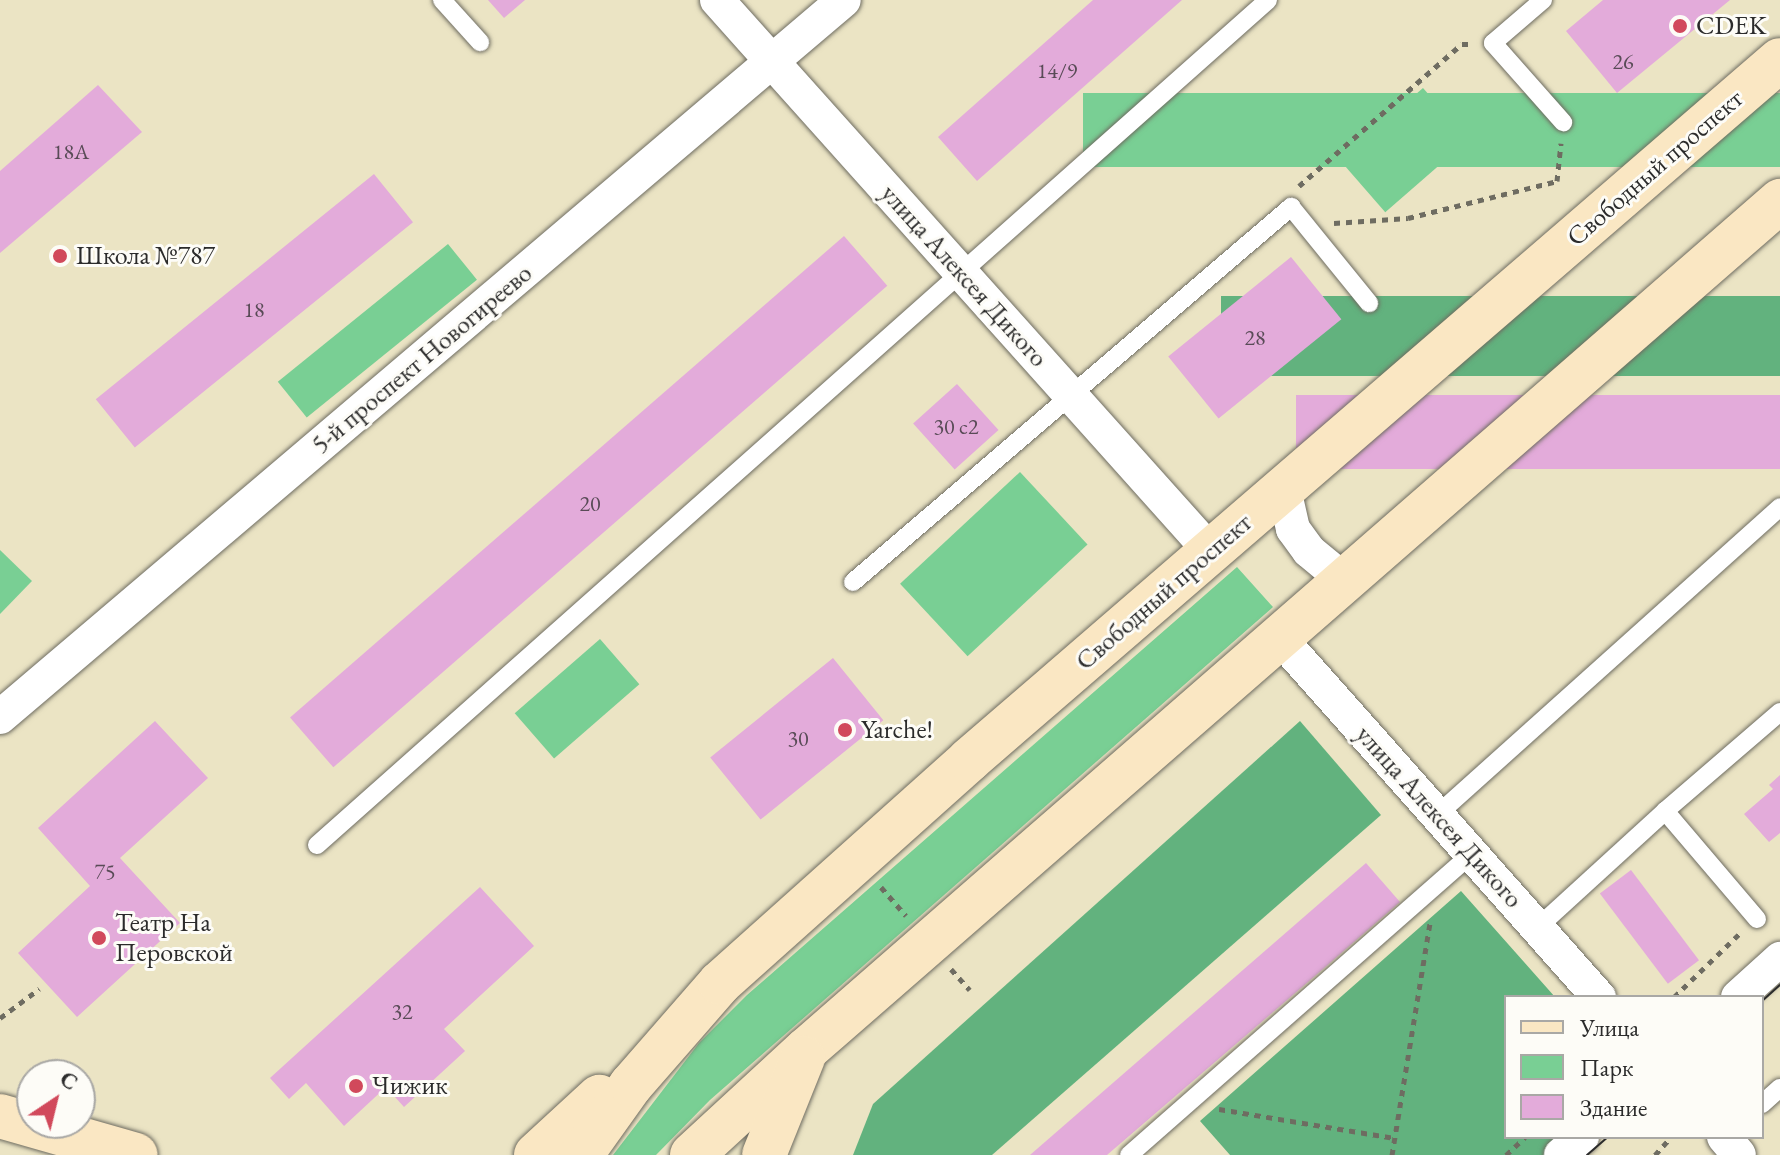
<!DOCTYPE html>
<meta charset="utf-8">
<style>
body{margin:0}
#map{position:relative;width:1780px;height:1155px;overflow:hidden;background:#ebe4c4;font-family:"EB Garamond",serif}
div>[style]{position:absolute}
.green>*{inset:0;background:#79cf94;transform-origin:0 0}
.forest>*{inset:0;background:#62b27e;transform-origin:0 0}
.building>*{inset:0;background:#e3abda;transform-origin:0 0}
.path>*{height:5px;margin-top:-2.5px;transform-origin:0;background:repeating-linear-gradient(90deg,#6e6c61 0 6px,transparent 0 12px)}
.roads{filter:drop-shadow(0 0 2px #6e6c61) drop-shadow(0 0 2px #6e6c61)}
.service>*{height:18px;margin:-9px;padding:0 9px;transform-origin:9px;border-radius:9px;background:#fff}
.minor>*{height:34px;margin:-17px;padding:0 17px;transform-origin:17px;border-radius:17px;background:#fff}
.secondary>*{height:44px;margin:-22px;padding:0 22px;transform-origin:22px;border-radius:22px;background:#fae7c3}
.tram>*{height:2px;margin:-1px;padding:0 1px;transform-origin:1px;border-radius:1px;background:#2b2b2b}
.dots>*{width:22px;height:22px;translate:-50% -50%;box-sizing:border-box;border:4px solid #fdfcf7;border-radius:50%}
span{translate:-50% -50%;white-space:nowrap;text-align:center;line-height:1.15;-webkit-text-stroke:6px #fdfcf7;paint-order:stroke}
.number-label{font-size:22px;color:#594b57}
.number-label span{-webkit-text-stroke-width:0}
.poi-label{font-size:26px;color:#2b2b2b}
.left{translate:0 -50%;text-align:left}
.street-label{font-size:26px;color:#2b2b2b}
.legend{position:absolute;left:1504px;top:995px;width:260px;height:144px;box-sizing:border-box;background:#fdfcf7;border:2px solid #a9a8a5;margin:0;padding:10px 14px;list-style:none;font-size:24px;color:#2b2b2b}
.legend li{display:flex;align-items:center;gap:16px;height:40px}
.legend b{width:40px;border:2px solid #a9a8a5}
.north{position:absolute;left:16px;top:1059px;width:80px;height:80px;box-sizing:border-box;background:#fdfcf7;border:2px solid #a9a8a5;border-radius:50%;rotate:35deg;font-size:22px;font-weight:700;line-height:32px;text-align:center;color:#2b2b2b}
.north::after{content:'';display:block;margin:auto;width:28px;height:36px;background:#d1495b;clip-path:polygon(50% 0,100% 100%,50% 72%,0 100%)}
</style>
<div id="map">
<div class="green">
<div style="left:1423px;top:88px;width:69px;height:110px;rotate:49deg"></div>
<div style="left:1780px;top:93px;width:74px;height:697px;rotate:90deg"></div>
<div style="left:448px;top:244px;width:46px;height:219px;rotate:51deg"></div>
<div style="left:1020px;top:472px;width:99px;height:164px;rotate:47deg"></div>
<div style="clip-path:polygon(0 550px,32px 581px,0 614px)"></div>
<div style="clip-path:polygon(1237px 567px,1273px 607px,710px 1100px,656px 1155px,613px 1155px,699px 1043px,747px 995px)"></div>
<div style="left:600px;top:639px;width:60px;height:113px;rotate:49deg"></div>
</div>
<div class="forest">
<div style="left:1780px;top:296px;width:80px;height:559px;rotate:90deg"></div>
<div style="clip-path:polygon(1300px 721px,1381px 815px,992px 1155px,853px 1155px,873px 1104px)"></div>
<div style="clip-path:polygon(1461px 891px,1555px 997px,1506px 997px,1506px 1137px,1565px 1137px,1544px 1155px,1230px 1155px,1200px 1121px)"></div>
</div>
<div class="building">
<div style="clip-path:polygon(488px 0,525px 0,504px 18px)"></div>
<div style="clip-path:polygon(1093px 0,1182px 0,977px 181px,938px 137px)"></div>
<div style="clip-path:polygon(1603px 0,1730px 0,1617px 93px,1566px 31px)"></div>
<div style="clip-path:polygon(98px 85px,142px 132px,0 253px,0 171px)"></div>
<div style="left:374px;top:174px;width:62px;height:358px;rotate:51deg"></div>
<div style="left:844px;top:236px;width:66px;height:734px;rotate:49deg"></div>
<div style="left:1291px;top:257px;width:80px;height:158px;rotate:51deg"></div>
<div style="left:957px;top:384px;width:62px;height:59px;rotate:48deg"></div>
<div style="left:1780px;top:395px;width:74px;height:484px;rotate:90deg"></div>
<div style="left:833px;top:658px;width:80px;height:158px;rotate:51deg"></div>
<div style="clip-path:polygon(155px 721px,208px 778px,120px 858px,180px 923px,77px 1017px,18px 953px,90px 886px,38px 828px)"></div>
<div style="clip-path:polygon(1780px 775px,1780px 833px,1769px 842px,1744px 814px,1773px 789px,1769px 785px)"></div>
<div style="clip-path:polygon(1366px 863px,1400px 902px,1315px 976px,1107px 1155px,1030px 1155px)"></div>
<div style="left:1631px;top:870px;width:113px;height:39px;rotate:53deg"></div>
<div style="clip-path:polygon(480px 887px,534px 946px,444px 1029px,465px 1051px,404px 1107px,386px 1087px,344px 1126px,306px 1083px,289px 1099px,270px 1078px)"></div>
</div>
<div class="path">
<div style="left:1299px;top:186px;width:216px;rotate:-41.1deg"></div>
<div style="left:1462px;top:44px;width:10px"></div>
<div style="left:1334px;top:223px;width:74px;rotate:-3.9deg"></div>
<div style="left:1408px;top:218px;width:154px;rotate:-13.9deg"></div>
<div style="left:1557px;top:181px;width:38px;rotate:-84deg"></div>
<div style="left:881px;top:887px;width:38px;rotate:49deg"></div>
<div style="left:951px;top:969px;width:28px;rotate:48deg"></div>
<div style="left:1674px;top:997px;width:91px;rotate:-44.1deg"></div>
<div style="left:0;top:1018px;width:49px;rotate:-36.6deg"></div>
<div style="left:1219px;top:1109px;width:178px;rotate:9.4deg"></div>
<div style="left:1392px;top:1155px;width:235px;rotate:-80.7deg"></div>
<div style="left:1506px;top:1155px;width:26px;rotate:-43deg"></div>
<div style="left:1655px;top:1155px;width:24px;rotate:-48deg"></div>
</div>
<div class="roads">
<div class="service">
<div style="left:442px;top:0;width:57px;rotate:47.9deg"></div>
<div style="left:1543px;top:0;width:66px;rotate:139.3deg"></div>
<div style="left:1493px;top:43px;width:106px;rotate:48.5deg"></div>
<div style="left:853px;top:582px;width:577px;rotate:-40.57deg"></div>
<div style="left:1291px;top:207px;width:124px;rotate:50.9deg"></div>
<div style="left:1437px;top:815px;width:461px;rotate:-41.9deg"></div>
<div style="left:317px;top:845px;width:1272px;rotate:-41.62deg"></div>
<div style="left:1757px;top:919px;width:142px;rotate:-130.4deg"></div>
<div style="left:1665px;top:811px;width:152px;rotate:-40.7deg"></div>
<div style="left:1537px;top:928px;width:173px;rotate:-42.4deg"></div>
<div style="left:1762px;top:1104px;width:24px;rotate:-42deg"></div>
<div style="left:1129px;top:1155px;width:456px;rotate:-41.3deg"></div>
</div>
<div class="minor">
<div style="left:717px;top:0;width:741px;rotate:48.17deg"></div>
<div style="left:1284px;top:489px;width:41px;rotate:77.3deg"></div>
<div style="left:1293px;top:529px;width:27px;rotate:54deg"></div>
<div style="left:1309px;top:551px;width:45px;rotate:39.6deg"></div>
<div style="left:1279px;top:637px;width:482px;rotate:48.4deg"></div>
<div style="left:0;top:717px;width:1107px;rotate:-40.35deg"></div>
<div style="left:1738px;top:997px;width:57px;rotate:-42.1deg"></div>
<div style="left:1724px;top:1137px;width:23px;rotate:50deg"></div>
<div style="left:1561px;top:1155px;width:28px;rotate:-41deg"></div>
</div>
<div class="secondary">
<div style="left:0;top:1116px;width:141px;rotate:16deg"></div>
<div style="left:536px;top:1155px;width:86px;rotate:-42.6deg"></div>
<div style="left:581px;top:1155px;width:86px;rotate:-54.5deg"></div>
<div style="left:631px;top:1085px;width:135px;rotate:-48.9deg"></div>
<div style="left:720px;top:983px;width:334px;rotate:-41.8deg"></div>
<div style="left:969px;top:760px;width:1071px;rotate:-40.8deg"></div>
<div style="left:692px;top:1155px;width:156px;rotate:-42.7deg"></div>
<div style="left:807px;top:1049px;width:1291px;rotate:-41.07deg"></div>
<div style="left:764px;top:1155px;width:105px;rotate:-68.1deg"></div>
</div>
</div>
<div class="tram">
<div style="left:1762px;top:1001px;width:24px;rotate:-42deg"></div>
<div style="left:1587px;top:1155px;width:28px;rotate:-41deg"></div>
</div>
<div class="dots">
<div style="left:1680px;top:26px;background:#d1495b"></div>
<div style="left:60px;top:256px;background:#d1495b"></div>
<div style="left:845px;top:730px;background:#d1495b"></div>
<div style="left:99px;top:938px;background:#d1495b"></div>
<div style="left:356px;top:1086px;background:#d1495b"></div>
</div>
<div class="number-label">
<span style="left:1623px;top:62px">26</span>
<span style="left:1057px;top:71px">14/9</span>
<span style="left:71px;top:152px">18А</span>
<span style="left:254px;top:310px">18</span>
<span style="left:1255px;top:338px">28</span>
<span style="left:956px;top:427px">30 с2</span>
<span style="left:590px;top:504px">20</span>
<span style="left:798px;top:739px">30</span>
<span style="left:105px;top:872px">75</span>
<span style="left:402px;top:1012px">32</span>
</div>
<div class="poi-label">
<span class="left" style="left:1696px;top:26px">CDEK</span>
<span class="left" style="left:76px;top:256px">Школа №787</span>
<span class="left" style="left:861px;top:730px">Yarche!</span>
<span class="left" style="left:115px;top:938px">Театр На<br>Перовской</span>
<span class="left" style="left:372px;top:1086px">Чижик</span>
</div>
<div class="street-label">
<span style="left:1655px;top:168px;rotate:-41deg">Свободный проспект</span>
<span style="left:964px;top:276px;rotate:48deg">улица Алексея Дикого</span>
<span style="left:422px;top:359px;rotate:-40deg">5-й проспект Новогиреево</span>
<span style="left:1164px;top:592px;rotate:-41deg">Свободный проспект</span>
<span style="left:1439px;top:817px;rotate:48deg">улица Алексея Дикого</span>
</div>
<ul class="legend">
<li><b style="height:10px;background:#fae7c3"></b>Улица</li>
<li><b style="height:22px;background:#79cf94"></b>Парк</li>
<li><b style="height:22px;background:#e3abda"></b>Здание</li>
</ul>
<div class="north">С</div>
</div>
